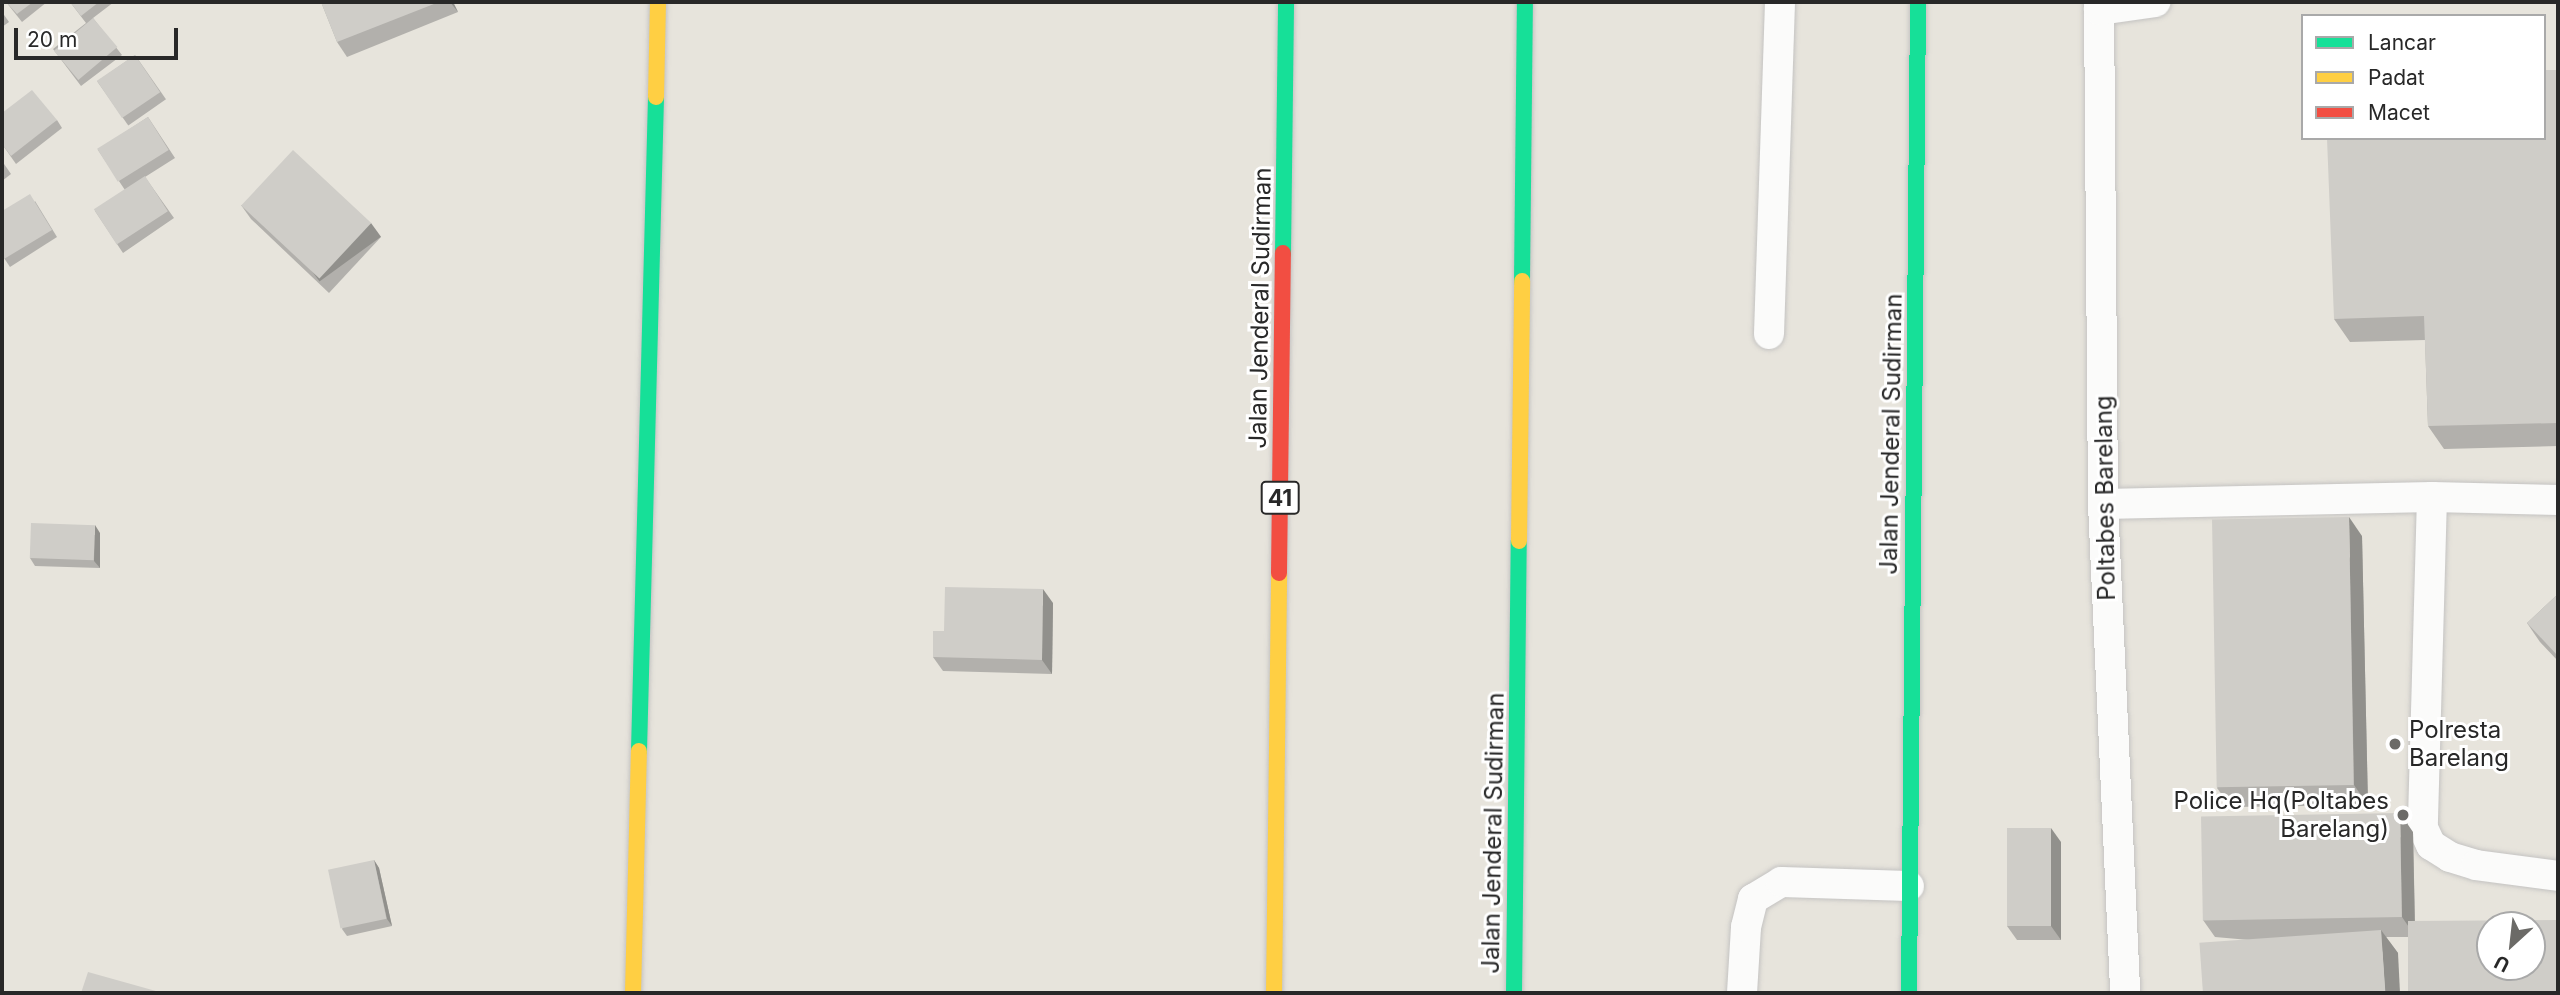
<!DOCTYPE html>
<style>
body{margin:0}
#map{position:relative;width:2560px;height:995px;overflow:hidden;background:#e7e4dc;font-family:Inter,sans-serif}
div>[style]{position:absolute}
.roads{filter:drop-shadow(0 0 2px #c4c3c2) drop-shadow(0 0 2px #c4c3c2)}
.lane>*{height:30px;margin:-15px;padding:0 15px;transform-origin:15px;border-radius:15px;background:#fbfbfa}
.fast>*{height:16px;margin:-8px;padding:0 8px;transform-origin:8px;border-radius:8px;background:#16e098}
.slow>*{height:16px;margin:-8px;padding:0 8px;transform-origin:8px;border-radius:8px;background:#ffcf43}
.jam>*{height:16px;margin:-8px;padding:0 8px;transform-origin:8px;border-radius:8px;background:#f24e42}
.wall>*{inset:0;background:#b2b0ac;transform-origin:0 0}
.shaded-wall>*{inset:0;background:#91908c;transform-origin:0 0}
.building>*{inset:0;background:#cfcdc8;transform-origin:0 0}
.dots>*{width:19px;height:19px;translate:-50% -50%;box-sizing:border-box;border:4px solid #fff;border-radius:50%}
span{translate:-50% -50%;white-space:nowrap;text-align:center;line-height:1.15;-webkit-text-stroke:6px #fff;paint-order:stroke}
.shield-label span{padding:2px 5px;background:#fff;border:2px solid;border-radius:5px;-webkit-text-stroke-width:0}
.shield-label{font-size:23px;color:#282828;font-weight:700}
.street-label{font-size:24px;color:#282828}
.poi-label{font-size:24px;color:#282828}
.left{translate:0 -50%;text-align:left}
.right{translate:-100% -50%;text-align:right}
.frame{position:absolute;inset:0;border:4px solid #282828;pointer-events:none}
.legend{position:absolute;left:2301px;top:14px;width:245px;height:126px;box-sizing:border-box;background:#fff;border:2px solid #a9a9a9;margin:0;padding:9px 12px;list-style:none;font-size:21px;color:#282828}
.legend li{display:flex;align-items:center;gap:14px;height:35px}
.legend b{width:35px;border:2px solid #a9a9a9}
.north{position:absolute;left:2476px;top:911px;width:70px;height:70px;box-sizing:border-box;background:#fff;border:2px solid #a9a9a9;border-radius:50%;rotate:207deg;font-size:19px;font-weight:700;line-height:28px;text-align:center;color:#282828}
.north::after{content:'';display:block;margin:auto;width:24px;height:32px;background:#6b6a67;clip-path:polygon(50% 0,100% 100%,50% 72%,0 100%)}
.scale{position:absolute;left:14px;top:28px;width:164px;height:32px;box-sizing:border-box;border:4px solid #282828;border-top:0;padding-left:9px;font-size:21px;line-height:24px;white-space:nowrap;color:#282828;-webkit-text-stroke:5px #fff;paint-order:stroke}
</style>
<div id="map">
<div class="roads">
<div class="lane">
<div style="left:2099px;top:2px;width:502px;rotate:89.54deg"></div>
<div style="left:2103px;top:504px;width:489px;rotate:87.4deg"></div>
<div style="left:2099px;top:10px;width:57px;rotate:-8.1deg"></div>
<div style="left:1769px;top:334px;width:332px;rotate:-88.1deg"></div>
<div style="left:2432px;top:497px;width:331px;rotate:91.6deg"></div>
<div style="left:2423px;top:828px;width:19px;rotate:65deg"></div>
<div style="left:2431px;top:845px;width:22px;rotate:32deg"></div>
<div style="left:2450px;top:857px;width:27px;rotate:17deg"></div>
<div style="left:2476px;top:865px;width:83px;rotate:7.6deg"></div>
<div style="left:2103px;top:504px;width:329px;rotate:-1.2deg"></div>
<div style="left:2432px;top:497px;width:126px;rotate:1.4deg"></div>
<div style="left:1742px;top:993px;width:66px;rotate:-86.5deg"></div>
<div style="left:1746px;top:927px;width:29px;rotate:-76deg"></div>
<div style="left:1753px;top:899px;width:33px;rotate:-31deg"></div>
<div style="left:1781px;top:882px;width:128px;rotate:1.8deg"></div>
</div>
<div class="fast">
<div style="left:1283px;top:253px;width:251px;rotate:-89.3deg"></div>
<div style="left:1522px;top:281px;width:279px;rotate:-89.4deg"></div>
<div style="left:639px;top:751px;width:654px;rotate:-88.51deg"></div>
<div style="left:1514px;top:993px;width:452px;rotate:-89.4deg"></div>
<div style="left:1909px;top:993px;width:991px;rotate:-89.48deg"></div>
</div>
<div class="slow">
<div style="left:656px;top:97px;width:95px;rotate:-88.8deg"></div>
<div style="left:1519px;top:541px;width:260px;rotate:-89.3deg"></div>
<div style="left:633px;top:993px;width:242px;rotate:-88.6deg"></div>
<div style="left:1274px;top:993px;width:420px;rotate:-89.3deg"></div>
</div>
<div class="jam">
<div style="left:1279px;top:573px;width:320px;rotate:-89.3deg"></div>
</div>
</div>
<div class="wall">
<div style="clip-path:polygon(6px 2px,47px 2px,22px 22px)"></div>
<div style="clip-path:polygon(70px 2px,114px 2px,93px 18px,122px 55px,81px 86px,53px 49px,86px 23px)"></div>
<div style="clip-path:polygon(321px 2px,453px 2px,458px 12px,347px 57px,337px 42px)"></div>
<div style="clip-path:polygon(2px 12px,9px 22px,2px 27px)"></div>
<div style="left:135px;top:55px;width:54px;height:46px;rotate:55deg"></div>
<div style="clip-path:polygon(2558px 70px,2558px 446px,2444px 449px,2428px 426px,2425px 340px,2350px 342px,2334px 319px)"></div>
<div style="clip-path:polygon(148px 117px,175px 158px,145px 177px,174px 218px,123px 253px,95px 211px,125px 190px,98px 150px)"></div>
<div style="clip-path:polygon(57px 120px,62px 128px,16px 164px,2px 144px)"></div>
<div style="clip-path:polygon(2px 161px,11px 174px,2px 181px)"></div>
<div style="clip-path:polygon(35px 201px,57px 237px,10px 267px,2px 255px)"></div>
<div style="clip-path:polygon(241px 205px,381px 237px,329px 293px,251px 219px)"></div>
<div style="clip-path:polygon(100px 533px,100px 568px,35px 566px,30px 558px)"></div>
<div style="clip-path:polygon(2362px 536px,2368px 805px,2231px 807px,2217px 788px)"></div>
<div style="clip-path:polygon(2558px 594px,2558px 661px,2540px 642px,2527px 623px)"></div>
<div style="clip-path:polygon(1053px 603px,1052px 674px,943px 671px,933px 657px,944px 631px)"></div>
<div style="clip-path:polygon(2413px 832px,2415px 921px,2408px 937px,2386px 937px,2398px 953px,2215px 937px,2203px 920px)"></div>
<div style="clip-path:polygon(2061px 842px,2061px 940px,2017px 940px,2007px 926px)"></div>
<div style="clip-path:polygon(374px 860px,379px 868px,392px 926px,347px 936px,342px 929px)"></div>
</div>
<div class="shaded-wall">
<div style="clip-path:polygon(450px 2px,453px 2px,458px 12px)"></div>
<div style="left:371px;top:223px;width:17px;height:76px;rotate:54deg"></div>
<div style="clip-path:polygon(2349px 517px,2362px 536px,2368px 805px,2354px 785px)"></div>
<div style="clip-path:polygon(95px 525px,100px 533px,100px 568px,94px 561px)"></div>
<div style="clip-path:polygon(1043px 589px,1053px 603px,1052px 674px,1042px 660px)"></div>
<div style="clip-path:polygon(2400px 813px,2413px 832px,2415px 936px,2402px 917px)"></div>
<div style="clip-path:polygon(2051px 828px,2061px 842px,2061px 940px,2051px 926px)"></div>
<div style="clip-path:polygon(374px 860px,379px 868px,392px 926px,387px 919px)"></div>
<div style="clip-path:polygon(2381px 930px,2398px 953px,2400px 993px,2385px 993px)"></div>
</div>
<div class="building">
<div style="clip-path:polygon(6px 2px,33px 2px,17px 14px)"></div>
<div style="clip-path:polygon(70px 2px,99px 2px,81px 16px)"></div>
<div style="clip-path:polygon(321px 2px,439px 2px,337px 42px)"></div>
<div style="left:93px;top:18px;width:38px;height:51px;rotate:50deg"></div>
<div style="left:135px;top:55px;width:45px;height:46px;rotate:56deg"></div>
<div style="clip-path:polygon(2544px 70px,2558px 70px,2558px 423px,2428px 426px,2424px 316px,2334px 319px,2327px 138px,2544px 138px)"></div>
<div style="clip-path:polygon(32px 90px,57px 120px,11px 156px,2px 144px,2px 113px)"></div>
<div style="left:148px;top:117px;width:39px;height:60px;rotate:58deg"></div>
<div style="left:293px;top:150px;width:107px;height:76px;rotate:43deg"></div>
<div style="left:145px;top:176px;width:42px;height:61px;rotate:57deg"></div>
<div style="clip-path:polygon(30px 194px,52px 230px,4px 259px,2px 255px,2px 211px)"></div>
<div style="left:2349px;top:517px;width:268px;height:137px;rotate:89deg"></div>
<div style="left:31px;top:523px;width:64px;height:35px;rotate:2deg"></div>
<div style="clip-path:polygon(945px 587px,1043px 589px,1042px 660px,933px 657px,933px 631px,944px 631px)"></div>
<div style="clip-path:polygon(2558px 594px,2558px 656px,2527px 623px)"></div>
<div style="left:2400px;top:813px;width:104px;height:199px;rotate:89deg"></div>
<div style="left:2007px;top:828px;width:44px;height:98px"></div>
<div style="left:374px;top:860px;width:60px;height:47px;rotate:78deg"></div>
<div style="clip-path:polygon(evenodd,2558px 920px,2558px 993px,2408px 993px,2408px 921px,2558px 920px,2490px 925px,2532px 925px,2532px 967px,2490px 967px,2490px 925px)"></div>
<div style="left:2381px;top:930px;width:63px;height:182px;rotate:86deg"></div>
<div style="clip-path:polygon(88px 972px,163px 993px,81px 993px)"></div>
</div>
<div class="dots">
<div style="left:2395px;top:744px;background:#6b6a67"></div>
<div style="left:2403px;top:815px;background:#6b6a67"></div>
</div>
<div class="shield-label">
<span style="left:1280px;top:498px">41</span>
</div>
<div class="street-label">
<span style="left:1260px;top:308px;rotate:-89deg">Jalan Jenderal Sudirman</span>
<span style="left:1891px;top:434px;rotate:-89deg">Jalan Jenderal Sudirman</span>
<span style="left:2105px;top:498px;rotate:-91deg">Poltabes Barelang</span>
<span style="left:1493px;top:833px;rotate:-89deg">Jalan Jenderal Sudirman</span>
</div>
<div class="poi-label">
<span class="left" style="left:2409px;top:744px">Polresta<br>Barelang</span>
<span class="right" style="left:2389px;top:815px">Police Hq(Poltabes<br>Barelang)</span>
</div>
<div class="frame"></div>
<ul class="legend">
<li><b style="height:9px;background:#16e098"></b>Lancar</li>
<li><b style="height:9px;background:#ffcf43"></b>Padat</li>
<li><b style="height:9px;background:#f24e42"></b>Macet</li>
</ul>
<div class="north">U</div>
<div class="scale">20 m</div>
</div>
